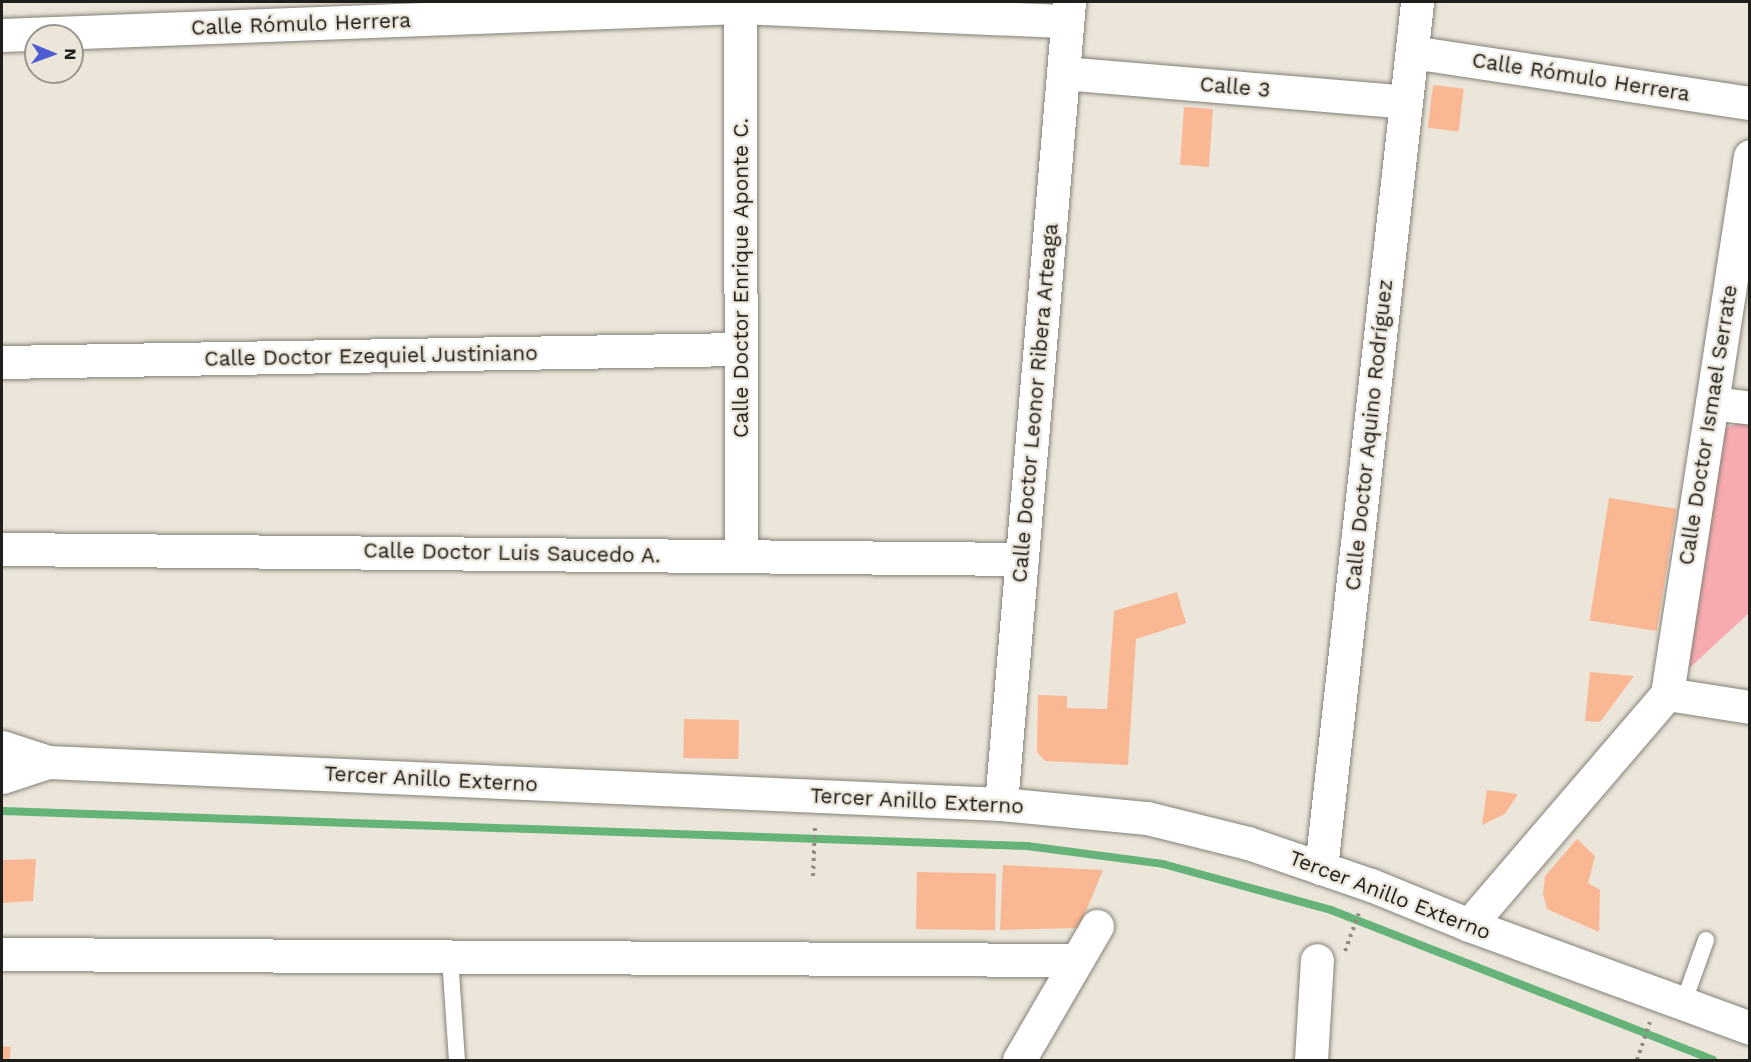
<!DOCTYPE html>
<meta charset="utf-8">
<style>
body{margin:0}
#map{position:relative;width:1751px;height:1062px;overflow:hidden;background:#ebe5da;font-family:"Work Sans",sans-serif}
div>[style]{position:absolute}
.green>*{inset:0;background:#f7abb1}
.stream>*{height:8px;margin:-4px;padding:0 4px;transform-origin:4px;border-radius:4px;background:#66b379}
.building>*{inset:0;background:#fab794;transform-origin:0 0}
.path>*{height:4px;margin-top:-2px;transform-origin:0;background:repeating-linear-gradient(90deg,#8f8b83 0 3px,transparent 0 7.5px)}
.roads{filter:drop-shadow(0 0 2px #858076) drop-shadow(0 0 2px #858076)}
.lane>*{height:16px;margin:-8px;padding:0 8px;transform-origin:8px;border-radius:8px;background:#fff}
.street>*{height:33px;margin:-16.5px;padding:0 16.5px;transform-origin:16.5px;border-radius:16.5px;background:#fff}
.secondary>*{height:33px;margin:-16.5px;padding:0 16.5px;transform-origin:16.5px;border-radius:16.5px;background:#fff}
span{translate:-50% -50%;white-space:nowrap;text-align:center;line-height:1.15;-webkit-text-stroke:4.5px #ebe5da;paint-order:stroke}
.street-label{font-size:21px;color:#201e1a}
.frame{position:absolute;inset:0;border:3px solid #201e1a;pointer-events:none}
.north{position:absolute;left:24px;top:24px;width:60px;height:60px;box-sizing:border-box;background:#ebe5da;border:2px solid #9a958d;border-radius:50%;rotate:91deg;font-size:16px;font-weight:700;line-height:24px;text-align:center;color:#201e1a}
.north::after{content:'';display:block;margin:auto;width:21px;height:27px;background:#4c5cd1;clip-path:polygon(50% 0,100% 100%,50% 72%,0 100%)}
</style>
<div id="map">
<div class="green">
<div style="clip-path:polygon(1742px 422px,1749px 423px,1749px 613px,1683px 674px,1717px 435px,1726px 428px)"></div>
</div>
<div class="stream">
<div style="left:2px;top:811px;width:1026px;rotate:1.96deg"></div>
<div style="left:1027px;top:846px;width:137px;rotate:7.5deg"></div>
<div style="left:1163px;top:864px;width:174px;rotate:15.3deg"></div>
<div style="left:1331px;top:910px;width:410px;rotate:21.4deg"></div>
</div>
<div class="building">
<div style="left:1433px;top:85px;width:31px;height:43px;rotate:7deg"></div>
<div style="left:1184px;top:107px;width:29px;height:58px;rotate:4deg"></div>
<div style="left:1609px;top:498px;width:68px;height:124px;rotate:9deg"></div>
<div style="clip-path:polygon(1177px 592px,1186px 623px,1136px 639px,1128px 765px,1045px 761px,1037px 752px,1038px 695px,1067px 696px,1067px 708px,1107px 709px,1114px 611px)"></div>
<div style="clip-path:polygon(1590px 672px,1634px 676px,1600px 722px,1585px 721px)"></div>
<div style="left:684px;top:719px;width:55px;height:39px;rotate:1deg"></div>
<div style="clip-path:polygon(1487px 790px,1518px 794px,1505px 814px,1482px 825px)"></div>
<div style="clip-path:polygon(1577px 839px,1595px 856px,1588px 883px,1600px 890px,1599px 932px,1547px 909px,1543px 894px,1545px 876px)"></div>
<div style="clip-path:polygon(36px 859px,33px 901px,2px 903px,2px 860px)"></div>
<div style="clip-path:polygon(1003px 865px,1103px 870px,1079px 928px,1000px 930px)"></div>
<div style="left:917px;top:872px;width:79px;height:57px;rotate:1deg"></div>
<div style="left:2px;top:1046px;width:9px;height:14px;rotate:6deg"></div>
</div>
<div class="path">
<div style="left:813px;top:876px;width:50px;rotate:-87.7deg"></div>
<div style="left:1345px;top:951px;width:40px;rotate:-69.8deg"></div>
<div style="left:1637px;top:1060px;width:40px;rotate:-71.1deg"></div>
</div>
<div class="roads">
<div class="lane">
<div style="left:450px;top:958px;width:102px;rotate:86.1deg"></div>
<div style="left:1683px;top:1004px;width:68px;rotate:-70.2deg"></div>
</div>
<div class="street">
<div style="left:740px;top:2px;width:553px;rotate:89.9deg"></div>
<div style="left:2px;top:35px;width:739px;rotate:-2.17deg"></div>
<div style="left:740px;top:7px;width:327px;rotate:2.5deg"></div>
<div style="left:1412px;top:52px;width:342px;rotate:8.6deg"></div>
<div style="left:1063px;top:73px;width:344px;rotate:4.8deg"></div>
<div style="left:2px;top:362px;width:739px;rotate:-1.01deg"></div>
<div style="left:1712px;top:403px;width:38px;rotate:7deg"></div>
<div style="left:2px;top:549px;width:1020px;rotate:0.56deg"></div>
<div style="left:1667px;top:694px;width:544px;rotate:-81.23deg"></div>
<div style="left:1667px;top:694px;width:84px;rotate:8.9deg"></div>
<div style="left:1001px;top:804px;width:805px;rotate:-85.15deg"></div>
<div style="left:1321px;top:868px;width:871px;rotate:-83.67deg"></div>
<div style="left:1469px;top:925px;width:304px;rotate:-49.4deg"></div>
<div style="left:2px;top:954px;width:1075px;rotate:0.32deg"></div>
<div style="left:1019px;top:1060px;width:155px;rotate:-59.8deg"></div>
<div style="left:1311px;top:1060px;width:100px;rotate:-86.6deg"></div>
</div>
<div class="secondary">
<div style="left:2px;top:747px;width:48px;rotate:18.1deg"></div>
<div style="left:48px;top:762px;width:954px;rotate:2.52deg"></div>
<div style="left:1001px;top:804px;width:147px;rotate:5.5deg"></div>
<div style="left:1147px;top:818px;width:104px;rotate:13.9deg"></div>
<div style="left:1248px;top:843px;width:130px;rotate:18.9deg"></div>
<div style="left:1371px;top:885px;width:106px;rotate:22.2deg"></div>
<div style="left:1469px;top:925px;width:299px;rotate:20.1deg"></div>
<div style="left:2px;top:777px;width:48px;rotate:-18.1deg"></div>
</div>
</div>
<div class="street-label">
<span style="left:301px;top:24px;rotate:-2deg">Calle Rómulo Herrera</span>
<span style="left:1581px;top:77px;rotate:9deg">Calle Rómulo Herrera</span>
<span style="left:1235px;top:87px;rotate:5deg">Calle 3</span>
<span style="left:741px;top:278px;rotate:-90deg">Calle Doctor Enrique Aponte C.</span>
<span style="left:371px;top:356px;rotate:-1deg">Calle Doctor Ezequiel Justiniano</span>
<span style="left:1035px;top:403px;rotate:-85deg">Calle Doctor Leonor Ribera Arteaga</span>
<span style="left:1708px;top:425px;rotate:-81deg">Calle Doctor Ismael Serrate</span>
<span style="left:1369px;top:435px;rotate:-84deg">Calle Doctor Aquino Rodríguez</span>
<span style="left:512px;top:553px;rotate:1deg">Calle Doctor Luis Saucedo A.</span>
<span style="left:431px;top:779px;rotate:3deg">Tercer Anillo Externo</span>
<span style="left:917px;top:801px;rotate:3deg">Tercer Anillo Externo</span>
<span style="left:1390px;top:895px;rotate:21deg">Tercer Anillo Externo</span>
</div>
<div class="frame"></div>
<div class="north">N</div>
</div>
